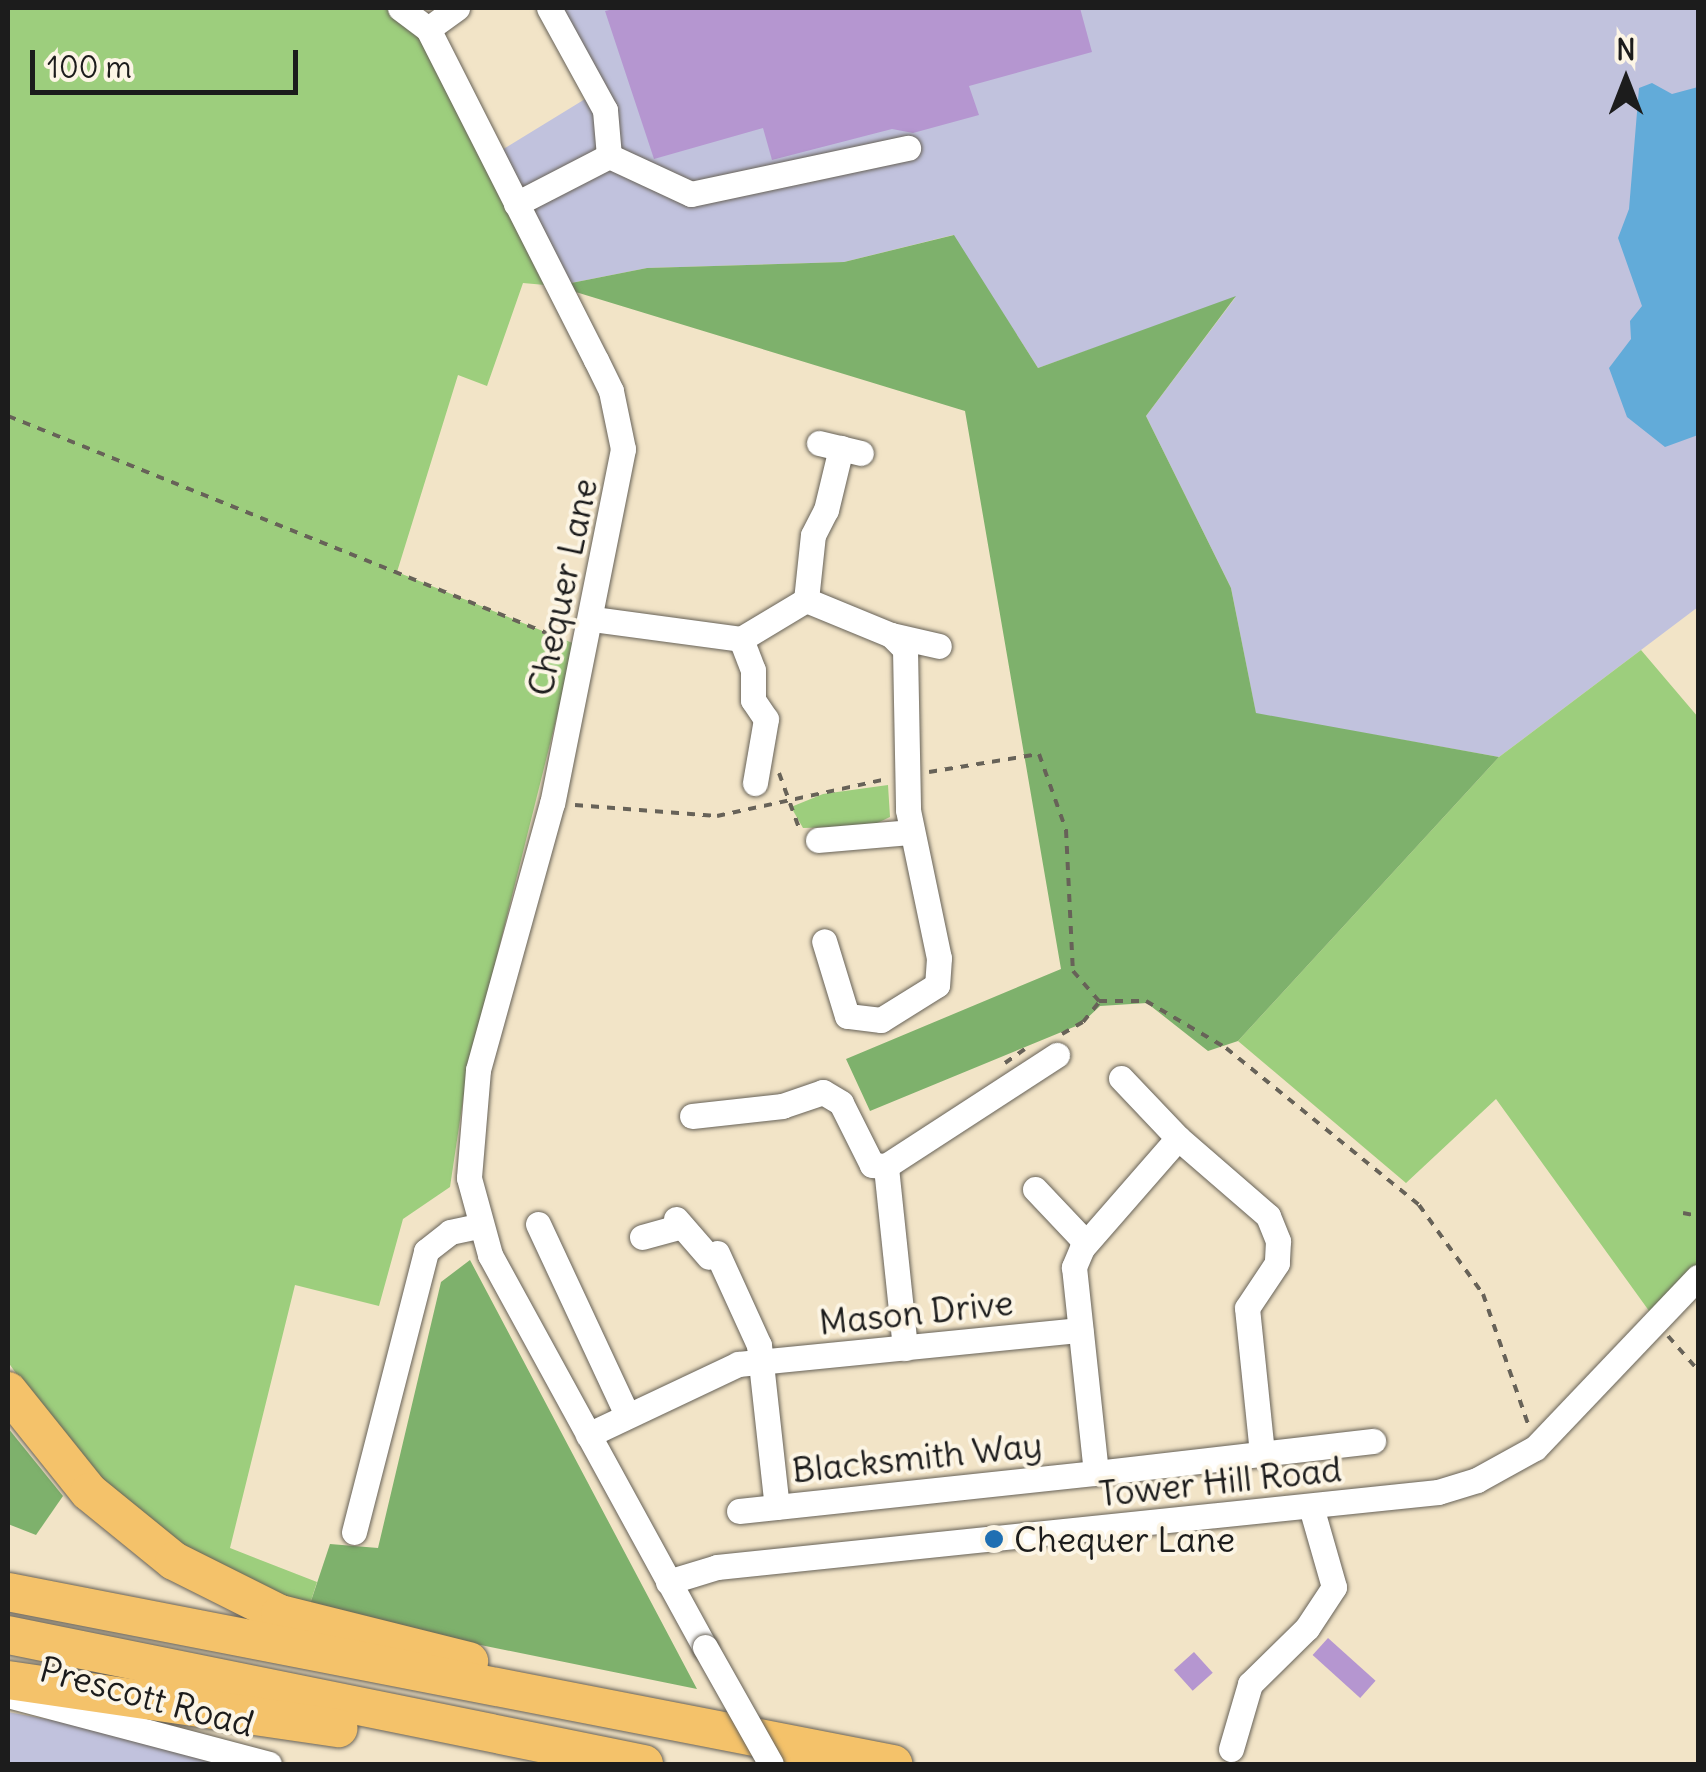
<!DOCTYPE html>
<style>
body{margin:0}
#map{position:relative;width:1706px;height:1772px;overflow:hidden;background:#f2e4c7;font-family:Delius,sans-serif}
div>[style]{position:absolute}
.industrial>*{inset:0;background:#c1c2dd}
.green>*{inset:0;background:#9dce7d}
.forest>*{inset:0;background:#7eb16c}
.water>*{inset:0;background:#62abd9}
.building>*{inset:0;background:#b596d0;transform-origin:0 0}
.path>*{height:4px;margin-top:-2px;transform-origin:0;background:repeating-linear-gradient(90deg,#676258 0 8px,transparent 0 16px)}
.roads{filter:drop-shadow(0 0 2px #676258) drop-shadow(0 0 2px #676258)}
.minor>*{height:25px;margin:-12.5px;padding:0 12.5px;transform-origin:12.5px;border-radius:12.5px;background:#fff}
.highway>*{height:38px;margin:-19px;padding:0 19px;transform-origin:19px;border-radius:19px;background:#f4c26a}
.bridges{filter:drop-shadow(0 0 2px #676258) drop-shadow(0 0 2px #676258)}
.minor-bridge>*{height:25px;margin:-12.5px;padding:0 12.5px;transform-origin:12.5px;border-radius:12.5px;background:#fff}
.dots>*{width:28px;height:28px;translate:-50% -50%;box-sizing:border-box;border:5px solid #fcf5e5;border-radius:50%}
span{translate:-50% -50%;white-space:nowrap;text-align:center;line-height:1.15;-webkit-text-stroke:8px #fcf5e5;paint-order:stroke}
.street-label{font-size:35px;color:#1c1c1c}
.poi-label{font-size:35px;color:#1c1c1c}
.left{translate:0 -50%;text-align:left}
.frame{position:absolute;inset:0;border:10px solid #1c1c1c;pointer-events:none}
.north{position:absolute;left:1576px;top:30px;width:100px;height:100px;-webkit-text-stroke:8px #fcf5e5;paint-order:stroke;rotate:0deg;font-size:28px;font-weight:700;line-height:40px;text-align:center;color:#1c1c1c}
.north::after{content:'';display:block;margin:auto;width:35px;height:45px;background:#1c1c1c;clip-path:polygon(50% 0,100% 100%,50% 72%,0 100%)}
.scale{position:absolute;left:30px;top:50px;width:268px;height:45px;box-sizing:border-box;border:5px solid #1c1c1c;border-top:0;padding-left:12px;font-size:30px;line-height:35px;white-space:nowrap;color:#1c1c1c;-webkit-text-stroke:8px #fcf5e5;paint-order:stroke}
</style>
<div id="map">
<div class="industrial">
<div style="clip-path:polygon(540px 8px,1698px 8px,1698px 607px,1499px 757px,1256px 714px,1231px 588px,1146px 416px,1235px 298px,1038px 368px,953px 235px,844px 262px,647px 268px,556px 286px,492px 156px,590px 96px)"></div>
<div style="clip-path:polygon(8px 1712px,289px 1764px,8px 1764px)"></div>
</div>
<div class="green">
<div style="clip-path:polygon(8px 8px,400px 8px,428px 29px,556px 286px,523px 283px,487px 386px,458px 375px,397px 572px,575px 644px,466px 1080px,450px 1187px,403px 1219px,379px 1306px,295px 1285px,230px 1548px,317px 1582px,308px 1610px,202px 1560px,118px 1496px,67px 1445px,8px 1362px)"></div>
<div style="clip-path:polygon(1641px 650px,1698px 717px,1698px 1264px,1652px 1315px,1496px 1099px,1406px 1183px,1238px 1041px,1499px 757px)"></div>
<div style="clip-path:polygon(888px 785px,890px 817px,871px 826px,803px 828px,791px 807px,823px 794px)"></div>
</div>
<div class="forest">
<div style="clip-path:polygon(954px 235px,1038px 368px,1236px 296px,1146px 416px,1231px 588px,1256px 713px,1499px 757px,1238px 1041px,1208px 1051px,1147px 1003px,1100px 1006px,1081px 1024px,870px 1111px,846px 1059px,1061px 969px,965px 411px,556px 286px,647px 268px,844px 262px)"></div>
<div style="clip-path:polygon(470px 1260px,697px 1689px,308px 1610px,330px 1544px,378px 1548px,441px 1282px)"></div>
<div style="clip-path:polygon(8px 1428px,63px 1496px,36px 1535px,8px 1524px)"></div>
</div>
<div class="water">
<div style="clip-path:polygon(1652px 83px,1672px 94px,1698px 87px,1698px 435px,1665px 447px,1627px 417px,1609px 368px,1631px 339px,1630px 321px,1642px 306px,1618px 238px,1629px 209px,1639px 88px)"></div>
</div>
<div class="building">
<div style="clip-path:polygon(618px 8px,1080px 8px,1092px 52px,969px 86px,979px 115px,913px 133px,892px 129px,772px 160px,763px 128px,654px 159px,605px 11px)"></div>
<div style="left:1328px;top:1638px;width:64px;height:23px;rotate:42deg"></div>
<div style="left:1194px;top:1652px;width:28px;height:27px;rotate:48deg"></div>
</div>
<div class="path">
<div style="left:8px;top:416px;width:599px;rotate:21.94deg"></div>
<div style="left:929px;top:772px;width:111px;rotate:-9.3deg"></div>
<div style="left:1039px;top:754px;width:81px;rotate:70.4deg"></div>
<div style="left:1066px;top:830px;width:141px;rotate:87.2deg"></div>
<div style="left:1073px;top:971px;width:40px;rotate:49deg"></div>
<div style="left:1099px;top:1001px;width:47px"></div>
<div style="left:1146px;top:1001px;width:93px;rotate:30.4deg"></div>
<div style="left:1226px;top:1048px;width:249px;rotate:39.1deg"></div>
<div style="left:1419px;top:1205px;width:110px;rotate:54.3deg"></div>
<div style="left:1483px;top:1294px;width:138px;rotate:70.9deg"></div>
<div style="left:779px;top:773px;width:59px;rotate:70deg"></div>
<div style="left:575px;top:805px;width:142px;rotate:4.4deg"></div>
<div style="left:717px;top:816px;width:173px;rotate:-12.3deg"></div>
<div style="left:1062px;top:1034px;width:24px;rotate:-30deg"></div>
<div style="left:1083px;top:1022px;width:26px;rotate:-51deg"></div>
<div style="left:1005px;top:1063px;width:24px;rotate:-35deg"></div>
<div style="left:1683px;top:1213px;width:15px;rotate:11deg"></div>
<div style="left:1668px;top:1336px;width:45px;rotate:48.6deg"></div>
</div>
<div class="roads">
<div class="minor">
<div style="left:400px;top:8px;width:35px;rotate:37deg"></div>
<div style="left:428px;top:29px;width:371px;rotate:63.1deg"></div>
<div style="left:596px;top:360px;width:34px;rotate:64deg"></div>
<div style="left:611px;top:391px;width:59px;rotate:78.3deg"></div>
<div style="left:623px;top:449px;width:361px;rotate:101.3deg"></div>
<div style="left:552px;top:803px;width:277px;rotate:105.5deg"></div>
<div style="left:478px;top:1070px;width:108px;rotate:94.8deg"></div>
<div style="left:469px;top:1178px;width:80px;rotate:74.7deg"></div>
<div style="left:490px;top:1255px;width:447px;rotate:61.3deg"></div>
<div style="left:428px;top:29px;width:36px;rotate:-36deg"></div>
<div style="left:609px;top:156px;width:90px;rotate:24.9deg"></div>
<div style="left:691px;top:194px;width:222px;rotate:-12deg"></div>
<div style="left:516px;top:204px;width:105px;rotate:-27.3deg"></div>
<div style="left:609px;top:156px;width:46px;rotate:-95deg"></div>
<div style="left:605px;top:110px;width:116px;rotate:-118.8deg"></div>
<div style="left:819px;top:443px;width:43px;rotate:13.4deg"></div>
<div style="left:806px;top:600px;width:92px;rotate:22.4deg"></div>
<div style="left:891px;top:635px;width:20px;rotate:45deg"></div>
<div style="left:905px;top:649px;width:161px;rotate:88.9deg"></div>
<div style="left:908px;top:810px;width:151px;rotate:78.2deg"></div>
<div style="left:939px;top:958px;width:27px;rotate:94deg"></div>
<div style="left:937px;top:985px;width:66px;rotate:148deg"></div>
<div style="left:881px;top:1020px;width:34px;rotate:-173deg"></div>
<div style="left:847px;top:1016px;width:78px;rotate:-107deg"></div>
<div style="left:593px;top:619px;width:149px;rotate:7.7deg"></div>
<div style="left:741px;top:639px;width:76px;rotate:-31deg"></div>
<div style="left:806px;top:600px;width:65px;rotate:-83.9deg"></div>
<div style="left:813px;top:535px;width:28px;rotate:-63deg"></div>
<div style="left:826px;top:510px;width:64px;rotate:-76.4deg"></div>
<div style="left:891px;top:635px;width:49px;rotate:12.9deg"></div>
<div style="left:741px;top:639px;width:33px;rotate:69deg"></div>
<div style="left:753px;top:670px;width:30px;rotate:90deg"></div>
<div style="left:753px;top:700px;width:23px;rotate:56deg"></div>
<div style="left:766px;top:719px;width:65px;rotate:99.8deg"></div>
<div style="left:818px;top:840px;width:94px;rotate:-4.9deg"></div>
<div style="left:1121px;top:1078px;width:83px;rotate:46.5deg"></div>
<div style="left:1178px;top:1138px;width:146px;rotate:131.1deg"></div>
<div style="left:1082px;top:1248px;width:21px;rotate:113deg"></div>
<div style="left:1074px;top:1267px;width:207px;rotate:83.9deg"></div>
<div style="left:1096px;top:1473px;width:279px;rotate:-6.6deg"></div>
<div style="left:692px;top:1116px;width:91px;rotate:-6.3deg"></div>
<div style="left:782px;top:1106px;width:43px;rotate:-18.9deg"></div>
<div style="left:823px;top:1092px;width:21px;rotate:31deg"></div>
<div style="left:841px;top:1103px;width:69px;rotate:63.4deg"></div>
<div style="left:872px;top:1165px;width:14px;rotate:4deg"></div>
<div style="left:1178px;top:1138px;width:119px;rotate:40.9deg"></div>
<div style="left:1268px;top:1216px;width:27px;rotate:68deg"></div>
<div style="left:1278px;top:1241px;width:22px;rotate:93deg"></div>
<div style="left:1277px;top:1263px;width:54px;rotate:123.7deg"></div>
<div style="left:1247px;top:1308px;width:147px;rotate:84.1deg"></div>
<div style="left:1035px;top:1189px;width:74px;rotate:46.6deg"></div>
<div style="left:676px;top:1219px;width:50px;rotate:49deg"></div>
<div style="left:538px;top:1224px;width:208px;rotate:65deg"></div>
<div style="left:642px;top:1237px;width:41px;rotate:-15.4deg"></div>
<div style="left:717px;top:1253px;width:101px;rotate:65.5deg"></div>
<div style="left:759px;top:1345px;width:163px;rotate:83.7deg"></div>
<div style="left:905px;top:1348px;width:183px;rotate:-96deg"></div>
<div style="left:886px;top:1166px;width:204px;rotate:-33deg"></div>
<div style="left:588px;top:1435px;width:166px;rotate:-25.3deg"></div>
<div style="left:738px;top:1364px;width:344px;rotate:-5.7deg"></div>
<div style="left:739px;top:1511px;width:359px;rotate:-6.1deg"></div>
<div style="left:354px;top:1532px;width:290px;rotate:-75.6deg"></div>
<div style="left:426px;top:1251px;width:31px;rotate:-38deg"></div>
<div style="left:450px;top:1232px;width:30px;rotate:-12deg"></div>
<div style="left:668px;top:1582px;width:51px;rotate:-17deg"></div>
<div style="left:717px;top:1567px;width:725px;rotate:-5.94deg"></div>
<div style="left:1438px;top:1492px;width:41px;rotate:-17.1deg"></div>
<div style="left:1477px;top:1480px;width:66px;rotate:-28.9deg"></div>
<div style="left:1535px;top:1448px;width:236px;rotate:-46.4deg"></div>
<div style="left:8px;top:1695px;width:270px;rotate:14.8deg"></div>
<div style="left:1231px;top:1749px;width:68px;rotate:-73.7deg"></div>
<div style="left:1250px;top:1684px;width:80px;rotate:-44.5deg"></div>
<div style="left:1307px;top:1628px;width:49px;rotate:-56.6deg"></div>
<div style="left:1334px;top:1587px;width:83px;rotate:-106deg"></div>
</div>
<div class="highway">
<div style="left:8px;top:1391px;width:129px;rotate:51.3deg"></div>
<div style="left:89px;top:1492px;width:109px;rotate:39.1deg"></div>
<div style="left:174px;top:1561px;width:119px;rotate:26.6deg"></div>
<div style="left:280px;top:1614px;width:195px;rotate:14deg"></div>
<div style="left:8px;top:1592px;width:902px;rotate:11deg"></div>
<div style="left:8px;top:1635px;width:649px;rotate:11.47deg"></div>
<div style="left:8px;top:1680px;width:334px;rotate:8.3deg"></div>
</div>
</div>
<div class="bridges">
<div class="minor-bridge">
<div style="left:705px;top:1647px;width:134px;rotate:60.6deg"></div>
</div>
</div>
<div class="dots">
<div style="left:994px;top:1539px;background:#1f6fb2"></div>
</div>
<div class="street-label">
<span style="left:562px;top:587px;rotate:-78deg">Chequer Lane</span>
<span style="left:916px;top:1312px;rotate:-6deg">Mason Drive</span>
<span style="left:917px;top:1457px;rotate:-6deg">Blacksmith Way</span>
<span style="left:1220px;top:1481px;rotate:-6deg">Tower Hill Road</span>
<span style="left:147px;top:1696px;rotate:15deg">Prescott Road</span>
</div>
<div class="poi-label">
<span class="left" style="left:1014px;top:1539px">Chequer Lane</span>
</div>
<div class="frame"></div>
<div class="north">N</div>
<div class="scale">100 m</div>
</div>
